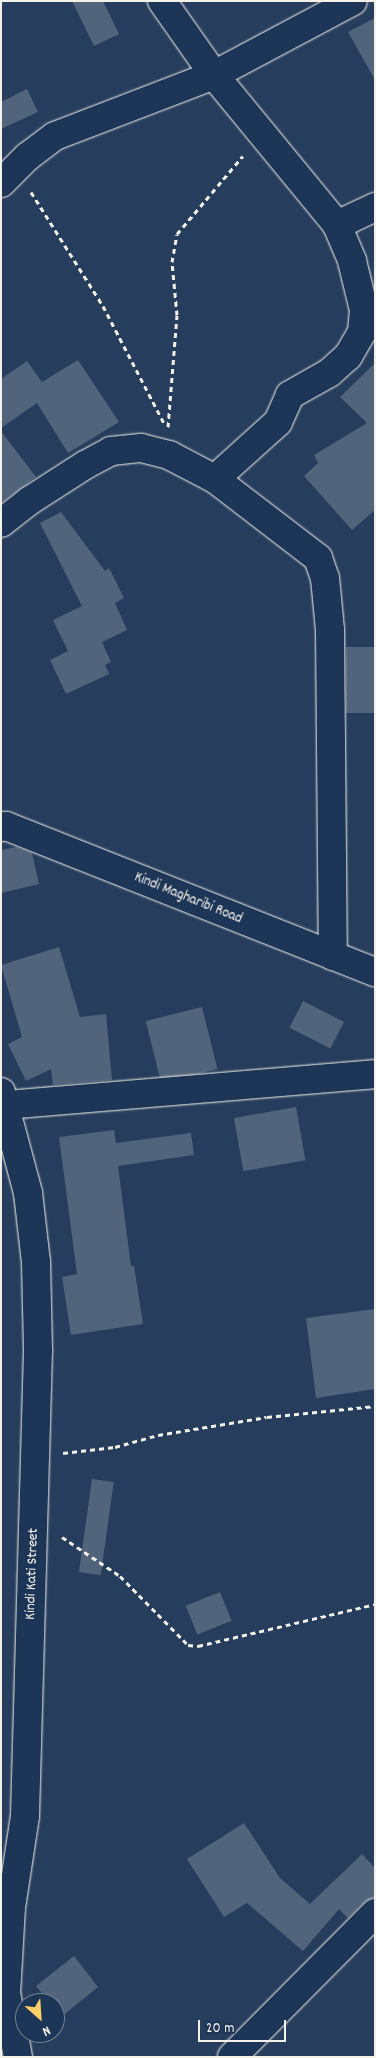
<!DOCTYPE html>
<style>
body{margin:0}
#map{position:relative;width:376px;height:2058px;overflow:hidden;background:#263d5d;font-family:Dekko,sans-serif}
div>[style]{position:absolute}
.building>*{inset:0;background:#52647b;transform-origin:0 0}
.path>*{height:3px;margin-top:-1.5px;transform-origin:0;background:repeating-linear-gradient(90deg,#f4f1e8 0 5px,transparent 0 9px)}
.roads{filter:drop-shadow(0 0 1px #f4f1e8) drop-shadow(0 0 1px #f4f1e8)}
.minor>*{height:28px;margin:-14px;padding:0 14px;transform-origin:14px;border-radius:14px;background:#1d3557}
span{translate:-50% -50%;white-space:nowrap;text-align:center;line-height:1.15;-webkit-text-stroke:4px #1d3557;paint-order:stroke}
.street-label{font-size:15px;color:#f4f1e8}
.frame{position:absolute;inset:0;border:2px solid #f4f1e8;pointer-events:none}
.north{position:absolute;left:15px;top:1993px;width:50px;height:50px;box-sizing:border-box;background:#1d3557;border:1px solid #738091;border-radius:50%;rotate:154deg;font-size:14px;font-weight:700;line-height:20px;text-align:center;color:#f4f1e8}
.north::after{content:'';display:block;margin:auto;width:18px;height:22px;background:#ffd166;clip-path:polygon(50% 0,100% 100%,50% 72%,0 100%)}
.scale{position:absolute;left:198px;top:2020px;width:88px;height:22px;box-sizing:border-box;border:2px solid #f4f1e8;border-top:0;padding-left:6px;font-size:15px;line-height:18px;white-space:nowrap;color:#f4f1e8;-webkit-text-stroke:4px #1d3557;paint-order:stroke}
</style>
<div id="map">
<div class="building">
<div style="clip-path:polygon(72px 1px,103px 1px,119px 34px,94px 46px)"></div>
<div style="clip-path:polygon(375px 18px,375px 80px,348px 32px)"></div>
<div style="clip-path:polygon(27px 89px,38px 112px,1px 129px,1px 102px)"></div>
<div style="clip-path:polygon(78px 360px,119px 422px,68px 453px,37px 403px,1px 428px,1px 379px,27px 361px,42px 382px)"></div>
<div style="clip-path:polygon(375px 363px,375px 510px,352px 530px,304px 476px,318px 463px,314px 455px,367px 423px,340px 397px)"></div>
<div style="clip-path:polygon(1px 431px,36px 477px,1px 503px)"></div>
<div style="clip-path:polygon(61px 512px,105px 571px,109px 568px,124px 598px,115px 603px,127px 630px,102px 642px,111px 662px,105px 665px,109px 674px,66px 694px,50px 660px,68px 651px,53px 620px,82px 606px,40px 523px)"></div>
<div style="left:375px;top:647px;width:66px;height:29px;rotate:90deg"></div>
<div style="clip-path:polygon(16px 847px,32px 853px,39px 884px,1px 893px,1px 850px)"></div>
<div style="clip-path:polygon(59px 947px,80px 1017px,106px 1014px,112px 1080px,53px 1085px,51px 1069px,26px 1081px,8px 1044px,22px 1037px,1px 965px)"></div>
<div style="left:303px;top:1001px;width:46px;height:30px;rotate:27deg"></div>
<div style="left:202px;top:1007px;width:64px;height:58px;rotate:76deg"></div>
<div style="left:296px;top:1107px;width:54px;height:63px;rotate:80deg"></div>
<div style="clip-path:polygon(114px 1130px,116px 1143px,191px 1133px,194px 1155px,118px 1166px,131px 1266px,134px 1266px,143px 1324px,71px 1335px,62px 1277px,77px 1274px,59px 1137px)"></div>
<div style="clip-path:polygon(375px 1309px,375px 1389px,316px 1398px,306px 1318px)"></div>
<div style="left:92px;top:1479px;width:22px;height:94px;rotate:8deg"></div>
<div style="left:220px;top:1592px;width:31px;height:37px;rotate:68deg"></div>
<div style="clip-path:polygon(244px 1823px,280px 1878px,310px 1904px,362px 1854px,375px 1868px,375px 1897px,364px 1902px,348px 1918px,339px 1909px,303px 1951px,247px 1903px,224px 1917px,187px 1859px)"></div>
<div style="clip-path:polygon(74px 1956px,98px 1987px,61px 2017px,55px 2010px,55px 2003px,50px 2003px,36px 1986px)"></div>
</div>
<div class="path">
<div style="left:31px;top:192px;width:135px;rotate:57.7deg"></div>
<div style="left:103px;top:306px;width:134px;rotate:62.5deg"></div>
<div style="left:168px;top:427px;width:112px;rotate:-85.4deg"></div>
<div style="left:177px;top:315px;width:53px;rotate:-95.4deg"></div>
<div style="left:172px;top:262px;width:28px;rotate:-80deg"></div>
<div style="left:177px;top:234px;width:102px;rotate:-49.8deg"></div>
<div style="left:63px;top:1453px;width:52px;rotate:-6.6deg"></div>
<div style="left:115px;top:1447px;width:45px;rotate:-15.6deg"></div>
<div style="left:158px;top:1435px;width:110px;rotate:-9.4deg"></div>
<div style="left:267px;top:1417px;width:109px;rotate:-5.8deg"></div>
<div style="left:62px;top:1537px;width:70px;rotate:33.9deg"></div>
<div style="left:120px;top:1576px;width:97px;rotate:45.4deg"></div>
<div style="left:188px;top:1645px;width:10px;rotate:6deg"></div>
<div style="left:198px;top:1646px;width:182px;rotate:-13.3deg"></div>
</div>
<div class="roads">
<div class="minor">
<div style="left:162px;top:1px;width:90px;rotate:54.9deg"></div>
<div style="left:214px;top:75px;width:194px;rotate:50.6deg"></div>
<div style="left:337px;top:225px;width:39px;rotate:67deg"></div>
<div style="left:352px;top:261px;width:50px;rotate:76.2deg"></div>
<div style="left:364px;top:310px;width:22px;rotate:95deg"></div>
<div style="left:362px;top:332px;width:28px;rotate:120deg"></div>
<div style="left:348px;top:356px;width:25px;rotate:138deg"></div>
<div style="left:329px;top:373px;width:45px;rotate:150.6deg"></div>
<div style="left:290px;top:395px;width:30px;rotate:114deg"></div>
<div style="left:278px;top:422px;width:85px;rotate:137.9deg"></div>
<div style="left:1px;top:183px;width:37px;rotate:-45deg"></div>
<div style="left:27px;top:157px;width:35px;rotate:-37deg"></div>
<div style="left:55px;top:136px;width:170px;rotate:-21deg"></div>
<div style="left:214px;top:75px;width:157px;rotate:-28deg"></div>
<div style="left:337px;top:225px;width:42px;rotate:-25.3deg"></div>
<div style="left:1px;top:523px;width:36px;rotate:-38deg"></div>
<div style="left:29px;top:501px;width:67px;rotate:-32.7deg"></div>
<div style="left:85px;top:465px;width:30px;rotate:-28deg"></div>
<div style="left:111px;top:451px;width:30px;rotate:-6deg"></div>
<div style="left:141px;top:448px;width:29px;rotate:14deg"></div>
<div style="left:169px;top:455px;width:52px;rotate:27.6deg"></div>
<div style="left:215px;top:479px;width:130px;rotate:37.5deg"></div>
<div style="left:318px;top:558px;width:21px;rotate:71deg"></div>
<div style="left:325px;top:578px;width:52px;rotate:84.5deg"></div>
<div style="left:330px;top:630px;width:326px;rotate:89.5deg"></div>
<div style="left:1px;top:827px;width:5px;rotate:-11deg"></div>
<div style="left:6px;top:826px;width:397px;rotate:21.6deg"></div>
<div style="left:1px;top:1092px;width:105px;rotate:75deg"></div>
<div style="left:28px;top:1193px;width:69px;rotate:83.4deg"></div>
<div style="left:36px;top:1262px;width:88px;rotate:88.7deg"></div>
<div style="left:38px;top:1350px;width:466px;rotate:91.6deg"></div>
<div style="left:25px;top:1816px;width:92px;rotate:98.7deg"></div>
<div style="left:11px;top:1907px;width:86px;rotate:93.3deg"></div>
<div style="left:6px;top:1993px;width:65px;rotate:79.4deg"></div>
<div style="left:7px;top:1105px;width:369px;rotate:-4.8deg"></div>
<div style="left:232px;top:2057px;width:203px;rotate:-45.2deg"></div>
</div>
</div>
<div class="street-label">
<span style="left:188px;top:899px;rotate:22deg">Kindi Magharibi Road</span>
<span style="left:33px;top:1574px;rotate:-88deg">Kindi Kati Street</span>
</div>
<div class="frame"></div>
<div class="north">N</div>
<div class="scale">20 m</div>
</div>
